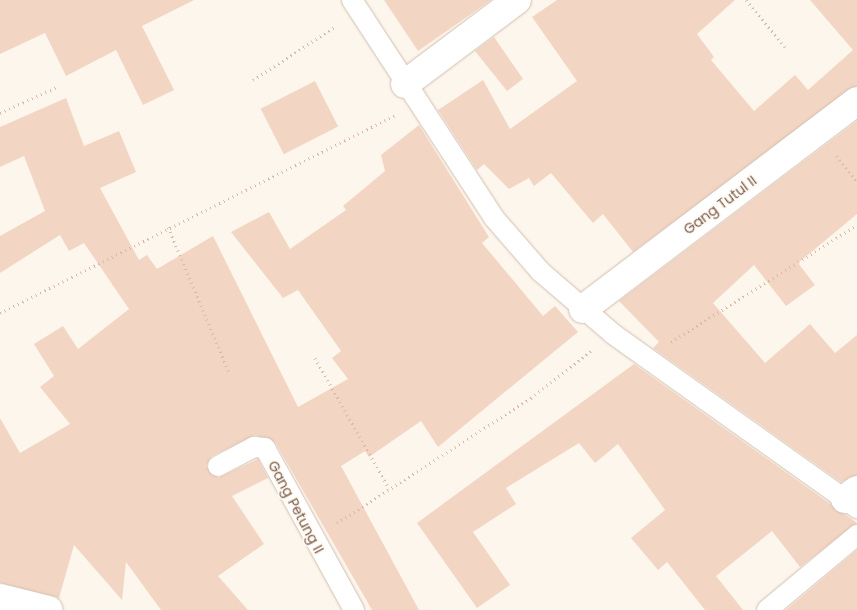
<!DOCTYPE html>
<style>
body{margin:0}
#map{position:relative;width:857px;height:610px;overflow:hidden;background:#fdf6ec;font-family:Poppins,sans-serif}
div>[style]{position:absolute}
.building>*{inset:0;background:#f3d5c3;transform-origin:0 0}
.path>*{height:3px;margin-top:-1.5px;transform-origin:0;background:repeating-linear-gradient(90deg,#d9b8a5 0 1px,transparent 0 5px)}
.roads{filter:drop-shadow(0 0 1px #d1beb0) drop-shadow(0 0 1px #d1beb0)}
.lane>*{height:20px;margin:-10px;padding:0 10px;transform-origin:10px;border-radius:10px;background:#fff}
.street>*{height:28px;margin:-14px;padding:0 14px;transform-origin:14px;border-radius:14px;background:#fff}
span{translate:-50% -50%;white-space:nowrap;text-align:center;line-height:1.15;-webkit-text-stroke:4px #fffaf3;paint-order:stroke}
.street-label{font-size:14px;color:#7a5c4d}
</style>
<div id="map">
<div class="building">
<div style="clip-path:polygon(0 0,194px 0,142px 26px,174px 90px,143px 105px,116px 50px,66px 76px,45px 33px,0 54px)"></div>
<div style="clip-path:polygon(384px 0,491px 0,418px 51px)"></div>
<div style="clip-path:polygon(557px 0,735px 0,697px 34px,714px 57px,711px 60px,754px 111px,795px 75px,808px 90px,853px 50px,810px 0,857px 0,857px 86px,633px 252px,603px 214px,593px 223px,551px 173px,534px 186px,529px 178px,509px 189px,484px 164px,477px 170px,438px 110px,483px 80px,510px 129px,577px 81px,532px 17px)"></div>
<div style="clip-path:polygon(494px 37px,523px 79px,507px 91px,475px 51px)"></div>
<div style="left:315px;top:81px;width:51px;height:61px;rotate:63deg"></div>
<div style="clip-path:polygon(66px 98px,84px 146px,119px 131px,136px 172px,100px 188px,139px 260px,147px 255px,157px 269px,213px 236px,298px 407px,348px 379px,332px 358px,341px 351px,298px 290px,283px 298px,231px 232px,269px 212px,290px 249px,346px 210px,343px 206px,385px 171px,381px 155px,419px 125px,489px 237px,482px 243px,543px 316px,555px 306px,578px 332px,438px 447px,421px 421px,369px 457px,365px 451px,341px 466px,419px 610px,372px 610px,275px 442px,255px 435px,212px 456px,206px 466px,218px 478px,258px 459px,268px 478px,232px 496px,264px 544px,218px 576px,248px 610px,161px 610px,126px 562px,122px 600px,74px 545px,59px 598px,0 583px,0 418px,20px 453px,70px 424px,40px 387px,54px 376px,34px 344px,63px 326px,78px 349px,129px 309px,84px 243px,69px 251px,60px 235px,0 273px,0 236px,45px 211px,24px 156px,0 167px,0 127px)"></div>
<div style="clip-path:polygon(857px 121px,857px 214px,798px 263px,815px 285px,786px 306px,754px 265px,713px 303px,765px 363px,810px 324px,835px 353px,857px 335px,857px 475px,841px 482px,653px 348px,659px 342px,619px 301px)"></div>
<div style="clip-path:polygon(634px 364px,857px 523px,800px 567px,772px 531px,716px 576px,743px 610px,705px 610px,667px 562px,658px 570px,631px 538px,665px 510px,618px 444px,595px 463px,579px 443px,506px 488px,516px 504px,473px 532px,510px 585px,477px 608px,417px 523px)"></div>
<div style="clip-path:polygon(857px 550px,857px 610px,786px 610px,793px 604px)"></div>
</div>
<div class="path">
<div style="left:746px;top:0;width:62px;rotate:50.2deg"></div>
<div style="left:253px;top:80px;width:99px;rotate:-33deg"></div>
<div style="left:0;top:113px;width:65px;rotate:-24.6deg"></div>
<div style="left:836px;top:156px;width:33px;rotate:51deg"></div>
<div style="left:168px;top:227px;width:157px;rotate:67.2deg"></div>
<div style="left:0;top:313px;width:441px;rotate:-26.6deg"></div>
<div style="left:671px;top:342px;width:220px;rotate:-32.2deg"></div>
<div style="left:315px;top:358px;width:150px;rotate:60.4deg"></div>
<div style="left:337px;top:523px;width:231px;rotate:-32.8deg"></div>
<div style="left:531px;top:398px;width:76px;rotate:-38.1deg"></div>
</div>
<div class="roads">
<div class="lane">
<div style="left:352px;top:0;width:260px;rotate:56.9deg"></div>
<div style="left:494px;top:218px;width:72px;rotate:49deg"></div>
<div style="left:541px;top:272px;width:95px;rotate:40.7deg"></div>
<div style="left:613px;top:334px;width:300px;rotate:35.5deg"></div>
<div style="left:218px;top:466px;width:41px;rotate:-27.8deg"></div>
<div style="left:254px;top:447px;width:11px;rotate:5deg"></div>
<div style="left:265px;top:448px;width:185px;rotate:61.2deg"></div>
<div style="left:767px;top:610px;width:117px;rotate:-39.8deg"></div>
</div>
<div class="street">
<div style="left:405px;top:84px;width:140px;rotate:-36.9deg"></div>
<div style="left:583px;top:309px;width:344px;rotate:-37.2deg"></div>
<div style="left:845px;top:499px;width:15px;rotate:-37deg"></div>
<div style="left:0;top:598px;width:50px;rotate:13.8deg"></div>
</div>
</div>
<div class="street-label">
<span style="left:720px;top:205px;rotate:-37deg">Gang Tutul II</span>
<span style="left:296px;top:507px;rotate:62deg">Gang Petung II</span>
</div>
</div>
